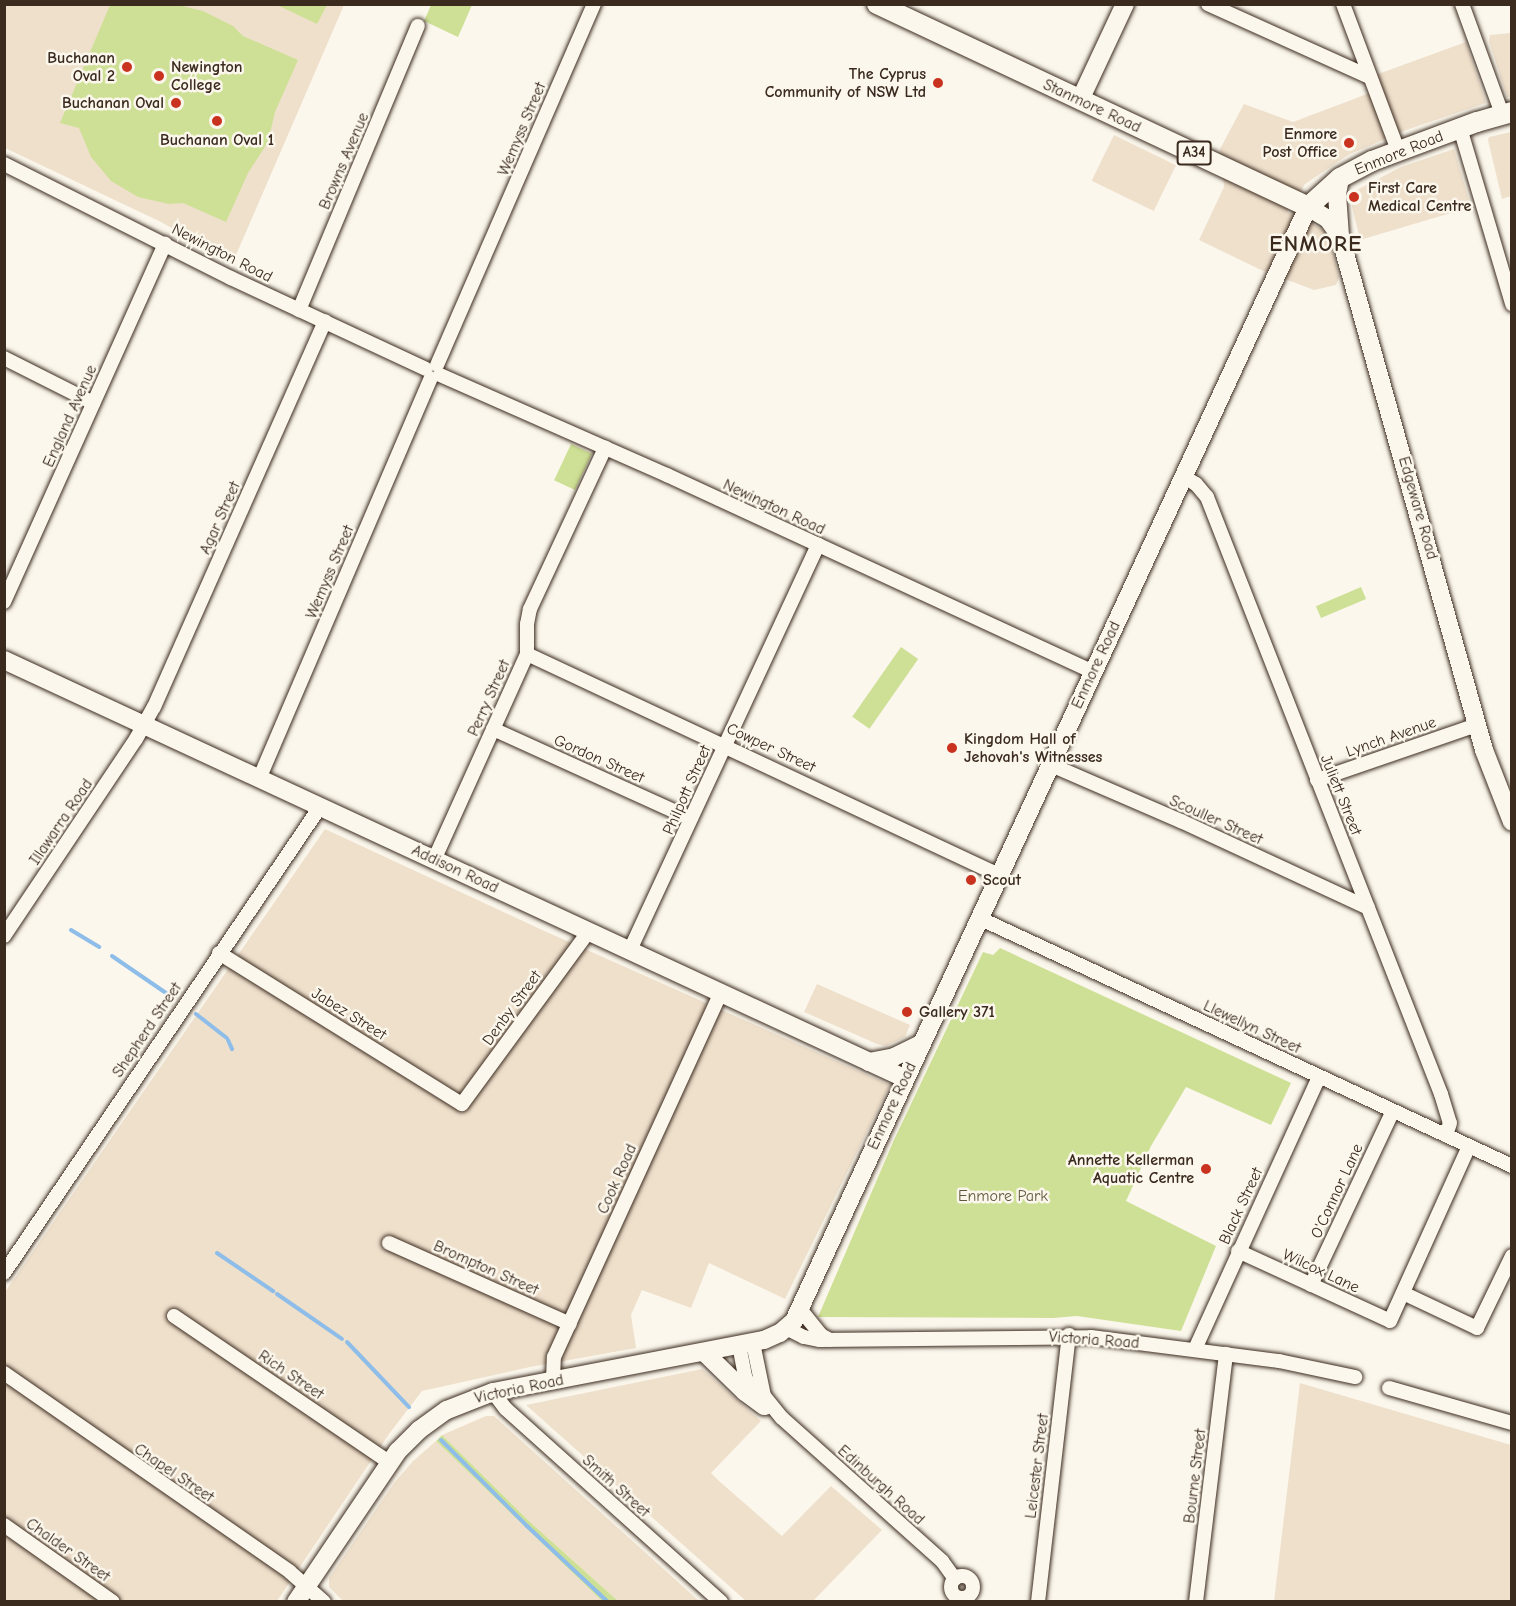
<!DOCTYPE html>
<style>
body{margin:0}
#map{position:relative;width:1516px;height:1606px;overflow:hidden;background:#fbf7ec;font-family:"Comic Neue",sans-serif}
div>[style]{position:absolute}
.built>*{inset:0;background:#efe0cc;transform-origin:0 0}
.green>*{inset:0;background:#cee095;transform-origin:0 0}
.stream>*{height:4px;margin:-2px;padding:0 2px;transform-origin:2px;border-radius:2px;background:#8dbde8}
.roads{filter:drop-shadow(0 0 2px #3b2a1e) drop-shadow(0 0 2px #3b2a1e)}
.minor>*{height:14px;margin:-7px;padding:0 7px;transform-origin:7px;border-radius:7px;background:#fbf7ec}
.minor>.ring{margin:-7px;padding:0;box-sizing:content-box;background:none;border:14px solid #fbf7ec;border-radius:50%}
.major>*{height:18px;margin:-9px;padding:0 9px;transform-origin:9px;border-radius:9px;background:#fbf7ec}
.highway>*{height:20px;margin:-10px;padding:0 10px;transform-origin:10px;border-radius:10px;background:#fbf7ec}
.dots>*{width:16px;height:16px;translate:-50% -50%;box-sizing:border-box;border:3px solid #fbf7ec;border-radius:50%}
span{translate:-50% -50%;white-space:nowrap;text-align:center;line-height:1.15;-webkit-text-stroke:5px #fbf7ec;paint-order:stroke}
.shield-label span{padding:2px 4px;background:#fbf7ec;border:2px solid;border-radius:4px;-webkit-text-stroke-width:0}
.shield-label{font-size:15px;color:#3b2a1e;font-weight:700}
.poi-label{font-size:16px;color:#3b2a1e;font-weight:700}
.right{translate:-100% -50%;text-align:right}
.left{translate:0 -50%;text-align:left}
.street-label{font-size:16px;color:#3b2a1e}
.park-label{font-size:16px;color:#60583c}
.district-label{font-size:22px;color:#3b2a1e;font-weight:700;letter-spacing:1.5px}
.frame{position:absolute;inset:0;border:6px solid #3b2a1e;pointer-events:none}
</style>
<div id="map">
<div class="built">
<div style="clip-path:polygon(4px 5px,344px 5px,233px 262px,159px 221px,5px 148px)"></div>
<div style="clip-path:polygon(1511px 33px,1511px 97px,1507px 97px,1489px 41px,1490px 35px)"></div>
<div style="clip-path:polygon(1466px 42px,1486px 103px,1406px 130px,1348px 155px,1305px 184px,1287px 212px,1313px 224px,1329px 234px,1339px 278px,1336px 285px,1314px 290px,1259px 269px,1199px 240px,1224px 187px,1220px 149px,1244px 104px,1293px 122px,1375px 91px,1370px 77px)"></div>
<div style="clip-path:polygon(1511px 132px,1511px 196px,1502px 199px,1488px 140px,1489px 137px)"></div>
<div style="left:1114px;top:135px;width:69px;height:51px;rotate:26deg"></div>
<div style="clip-path:polygon(1454px 149px,1471px 207px,1360px 240px,1349px 194px,1401px 167px)"></div>
<div style="clip-path:polygon(325px 829px,540px 929px,890px 1085px,785px 1299px,709px 1263px,691px 1308px,642px 1290px,631px 1315px,636px 1348px,530px 1367px,422px 1391px,389px 1434px,277px 1601px,5px 1602px,5px 1292px)"></div>
<div style="clip-path:polygon(817px 984px,910px 1025px,905px 1037px,886px 1046px,877px 1044px,804px 1012px)"></div>
<div style="clip-path:polygon(702px 1369px,761px 1421px,711px 1473px,719px 1481px,782px 1536px,831px 1486px,882px 1530px,813px 1601px,746px 1601px,526px 1405px)"></div>
<div style="clip-path:polygon(1300px 1383px,1511px 1445px,1511px 1601px,1274px 1601px)"></div>
<div style="clip-path:polygon(486px 1416px,494px 1416px,699px 1601px,618px 1601px,530px 1522px,442px 1435px)"></div>
<div style="clip-path:polygon(436px 1441px,602px 1601px,343px 1601px,329px 1587px,329px 1578px,394px 1483px,413px 1461px)"></div>
</div>
<div class="green">
<div style="clip-path:polygon(110px 5px,178px 5px,203px 11px,233px 26px,243px 36px,298px 60px,275px 112px,268px 142px,248px 173px,226px 222px,183px 203px,169px 204px,138px 197px,111px 181px,91px 157px,79px 128px,60px 123px)"></div>
<div style="clip-path:polygon(277px 5px,327px 4px,327px 5px,317px 24px)"></div>
<div style="clip-path:polygon(431px 5px,472px 5px,458px 37px,424px 21px)"></div>
<div style="left:571px;top:444px;width:23px;height:40px;rotate:25deg"></div>
<div style="left:1361px;top:587px;width:13px;height:49px;rotate:67deg"></div>
<div style="left:901px;top:647px;width:21px;height:85px;rotate:35deg"></div>
<div style="clip-path:polygon(1000px 948px,1291px 1083px,1271px 1125px,1186px 1087px,1151px 1146px,1126px 1201px,1216px 1246px,1181px 1331px,1077px 1316px,1053px 1318px,818px 1317px,894px 1140px,983px 952px,993px 955px)"></div>
<div style="clip-path:polygon(442px 1435px,530px 1522px,618px 1601px,602px 1601px,436px 1441px)"></div>
</div>
<div class="stream">
<div style="left:71px;top:930px;width:33px;rotate:31deg"></div>
<div style="left:112px;top:956px;width:69px;rotate:34.4deg"></div>
<div style="left:196px;top:1014px;width:39px;rotate:38deg"></div>
<div style="left:228px;top:1040px;width:10px;rotate:66deg"></div>
<div style="left:217px;top:1253px;width:68px;rotate:34.2deg"></div>
<div style="left:277px;top:1294px;width:79px;rotate:34.7deg"></div>
<div style="left:347px;top:1342px;width:90px;rotate:46.4deg"></div>
<div style="left:441px;top:1440px;width:122px;rotate:45deg"></div>
<div style="left:527px;top:1526px;width:111px;rotate:43.2deg"></div>
</div>
<div class="roads">
<div class="minor">
<div style="left:1208px;top:4px;width:178px;rotate:24.3deg"></div>
<div style="left:1343px;top:4px;width:156px;rotate:69.4deg"></div>
<div style="left:1462px;top:4px;width:117px;rotate:70deg"></div>
<div style="left:1460px;top:128px;width:184px;rotate:73.5deg"></div>
<div style="left:4px;top:164px;width:254px;rotate:26.7deg"></div>
<div style="left:231px;top:278px;width:215px;rotate:25deg"></div>
<div style="left:299px;top:310px;width:308px;rotate:-67.3deg"></div>
<div style="left:4px;top:358px;width:100px;rotate:26.8deg"></div>
<div style="left:437px;top:365px;width:394px;rotate:-66.5deg"></div>
<div style="left:440px;top:375px;width:248px;rotate:23.8deg"></div>
<div style="left:667px;top:475px;width:469px;rotate:24.8deg"></div>
<div style="left:1183px;top:476px;width:15px;rotate:32deg"></div>
<div style="left:1196px;top:484px;width:17px;rotate:50deg"></div>
<div style="left:1207px;top:497px;width:641px;rotate:68.6deg"></div>
<div style="left:1441px;top:1094px;width:30px;rotate:73deg"></div>
<div style="left:1450px;top:1123px;width:13px;rotate:108deg"></div>
<div style="left:4px;top:602px;width:393px;rotate:-65.8deg"></div>
<div style="left:527px;top:654px;width:521px;rotate:25.09deg"></div>
<div style="left:493px;top:729px;width:217px;rotate:24.4deg"></div>
<div style="left:1049px;top:764px;width:144px;rotate:23.4deg"></div>
<div style="left:1181px;top:821px;width:206px;rotate:24.9deg"></div>
<div style="left:259px;top:779px;width:436px;rotate:-66.8deg"></div>
<div style="left:1317px;top:780px;width:169px;rotate:-19deg"></div>
<div style="left:434px;top:860px;width:226px;rotate:-65.7deg"></div>
<div style="left:527px;top:654px;width:30px;rotate:-90deg"></div>
<div style="left:527px;top:624px;width:15px;rotate:-79deg"></div>
<div style="left:530px;top:609px;width:178px;rotate:-65deg"></div>
<div style="left:979px;top:918px;width:588px;rotate:24.95deg"></div>
<div style="left:4px;top:936px;width:237px;rotate:-56.2deg"></div>
<div style="left:136px;top:739px;width:37px;rotate:-61deg"></div>
<div style="left:154px;top:707px;width:422px;rotate:-66.1deg"></div>
<div style="left:630px;top:950px;width:447px;rotate:-65.1deg"></div>
<div style="left:219px;top:953px;width:286px;rotate:31.9deg"></div>
<div style="left:462px;top:1104px;width:215px;rotate:-53.7deg"></div>
<div style="left:389px;top:1243px;width:198px;rotate:24.1deg"></div>
<div style="left:1238px;top:1251px;width:167px;rotate:24.7deg"></div>
<div style="left:1390px;top:1321px;width:192px;rotate:-65.7deg"></div>
<div style="left:4px;top:1273px;width:563px;rotate:-55.86deg"></div>
<div style="left:1311px;top:1285px;width:192px;rotate:-64.8deg"></div>
<div style="left:1403px;top:1293px;width:82px;rotate:25.3deg"></div>
<div style="left:1477px;top:1328px;width:80px;rotate:-64.1deg"></div>
<div style="left:800px;top:1309px;width:33px;rotate:51deg"></div>
<div style="left:821px;top:1335px;width:10px;rotate:29deg"></div>
<div style="left:174px;top:1316px;width:260px;rotate:34.2deg"></div>
<div style="left:786px;top:1328px;width:20px;rotate:27deg"></div>
<div style="left:804px;top:1337px;width:16px;rotate:11deg"></div>
<div style="left:820px;top:1340px;width:271px;rotate:-0.6deg"></div>
<div style="left:1091px;top:1337px;width:190px;rotate:7.3deg"></div>
<div style="left:1279px;top:1361px;width:78px;rotate:11.9deg"></div>
<div style="left:753px;top:1343px;width:54px;rotate:78.3deg"></div>
<div style="left:764px;top:1396px;width:28px;rotate:51deg"></div>
<div style="left:782px;top:1418px;width:215px;rotate:41.8deg"></div>
<div style="left:942px;top:1561px;width:22px;rotate:54deg"></div>
<div style="left:739px;top:1345px;width:33px;rotate:79deg"></div>
<div style="left:745px;top:1377px;width:23px;rotate:61deg"></div>
<div style="left:1195px;top:1349px;width:299px;rotate:-65.5deg"></div>
<div style="left:4px;top:1373px;width:348px;rotate:34.8deg"></div>
<div style="left:290px;top:1572px;width:45px;rotate:41.4deg"></div>
<div style="left:553px;top:1381px;width:24px;rotate:-88deg"></div>
<div style="left:554px;top:1357px;width:401px;rotate:-65.4deg"></div>
<div style="left:1389px;top:1388px;width:128px;rotate:15.9deg"></div>
<div style="left:493px;top:1392px;width:21px;rotate:53deg"></div>
<div style="left:506px;top:1409px;width:289px;rotate:41.9deg"></div>
<div style="left:4px;top:1525px;width:133px;rotate:35.2deg"></div>
<div class="ring" style="left:951px;top:1576px;width:8px;height:8px"></div>
<div style="left:1038px;top:1602px;width:269px;rotate:-83.4deg"></div>
<div style="left:1196px;top:1602px;width:250px;rotate:-83.1deg"></div>
</div>
<div class="major">
<div style="left:1080px;top:100px;width:106px;rotate:-64.9deg"></div>
<div style="left:1340px;top:236px;width:42px;rotate:-94.1deg"></div>
<div style="left:1337px;top:194px;width:16px;rotate:-79deg"></div>
<div style="left:4px;top:660px;width:992px;rotate:24.91deg"></div>
<div style="left:869px;top:1062px;width:25px;rotate:-11deg"></div>
<div style="left:894px;top:1057px;width:30px;rotate:-26deg"></div>
<div style="left:704px;top:1352px;width:57px;rotate:44.3deg"></div>
<div style="left:745px;top:1392px;width:24px;rotate:36deg"></div>
<div style="left:296px;top:1602px;width:182px;rotate:-56deg"></div>
<div style="left:398px;top:1451px;width:30px;rotate:-45deg"></div>
<div style="left:419px;top:1430px;width:34px;rotate:-36deg"></div>
<div style="left:447px;top:1410px;width:49px;rotate:-21.4deg"></div>
<div style="left:493px;top:1392px;width:276px;rotate:-10.9deg"></div>
<div style="left:764px;top:1340px;width:17px;rotate:-24deg"></div>
<div style="left:780px;top:1333px;width:18px;rotate:-41deg"></div>
<div style="left:794px;top:1321px;width:1227px;rotate:-65.23deg"></div>
<div style="left:1308px;top:207px;width:23px;rotate:31deg"></div>
<div style="left:1328px;top:219px;width:21px;rotate:55deg"></div>
<div style="left:1340px;top:236px;width:534px;rotate:74.35deg"></div>
<div style="left:1484px;top:750px;width:77px;rotate:68.7deg"></div>
</div>
<div class="highway">
<div style="left:877px;top:4px;width:476px;rotate:25.2deg"></div>
<div style="left:1308px;top:207px;width:43px;rotate:-42.2deg"></div>
<div style="left:1340px;top:178px;width:36px;rotate:-28deg"></div>
<div style="left:1372px;top:161px;width:112px;rotate:-20.4deg"></div>
<div style="left:1477px;top:122px;width:36px;rotate:-16deg"></div>
</div>
</div>
<div class="dots">
<div style="left:127px;top:67px;background:#c8321e"></div>
<div style="left:159px;top:76px;background:#c8321e"></div>
<div style="left:938px;top:83px;background:#c8321e"></div>
<div style="left:176px;top:103px;background:#c8321e"></div>
<div style="left:217px;top:121px;background:#c8321e"></div>
<div style="left:1349px;top:143px;background:#c8321e"></div>
<div style="left:1354px;top:197px;background:#c8321e"></div>
<div style="left:952px;top:748px;background:#c8321e"></div>
<div style="left:971px;top:880px;background:#c8321e"></div>
<div style="left:907px;top:1012px;background:#c8321e"></div>
<div style="left:1206px;top:1169px;background:#c8321e"></div>
</div>
<div class="shield-label">
<span style="left:1194px;top:153px">A34</span>
</div>
<div class="poi-label">
<span class="right" style="left:115px;top:67px">Buchanan<br>Oval 2</span>
<span class="left" style="left:171px;top:76px">Newington<br>College</span>
<span class="right" style="left:926px;top:83px">The Cyprus<br>Community of NSW Ltd</span>
<span class="right" style="left:164px;top:103px">Buchanan Oval</span>
<span class="right" style="left:1337px;top:143px">Enmore<br>Post Office</span>
<span style="left:217px;top:140px">Buchanan Oval 1</span>
<span class="left" style="left:1368px;top:197px">First Care<br>Medical Centre</span>
<span class="left" style="left:964px;top:748px">Kingdom Hall of<br>Jehovah's Witnesses</span>
<span class="left" style="left:983px;top:880px">Scout</span>
<span class="left" style="left:919px;top:1012px">Gallery 371</span>
<span class="right" style="left:1194px;top:1169px">Annette Kellerman<br>Aquatic Centre</span>
</div>
<div class="street-label">
<span style="left:1092px;top:106px;rotate:25deg">Stanmore Road</span>
<span style="left:522px;top:129px;rotate:-67deg">Wemyss Street</span>
<span style="left:1399px;top:153px;rotate:-22deg">Enmore Road</span>
<span style="left:344px;top:161px;rotate:-67deg">Browns Avenue</span>
<span style="left:222px;top:253px;rotate:27deg">Newington Road</span>
<span style="left:70px;top:416px;rotate:-66deg">England Avenue</span>
<span style="left:774px;top:507px;rotate:25deg">Newington Road</span>
<span style="left:1418px;top:508px;rotate:74deg">Edgeware Road</span>
<span style="left:220px;top:518px;rotate:-66deg">Agar Street</span>
<span style="left:330px;top:572px;rotate:-67deg">Wemyss Street</span>
<span style="left:1096px;top:665px;rotate:-65deg">Enmore Road</span>
<span style="left:489px;top:698px;rotate:-66deg">Perry Street</span>
<span style="left:1391px;top:737px;rotate:-19deg">Lynch Avenue</span>
<span style="left:771px;top:748px;rotate:25deg">Cowper Street</span>
<span style="left:599px;top:759px;rotate:24deg">Gordon Street</span>
<span style="left:687px;top:790px;rotate:-66deg">Philpott Street</span>
<span style="left:1341px;top:795px;rotate:68deg">Juliett Street</span>
<span style="left:1216px;top:820px;rotate:24deg">Scouller Street</span>
<span style="left:61px;top:822px;rotate:-56deg">Illawarra Road</span>
<span style="left:455px;top:869px;rotate:25deg">Addison Road</span>
<span style="left:512px;top:1008px;rotate:-54deg">Denby Street</span>
<span style="left:349px;top:1014px;rotate:32deg">Jabez Street</span>
<span style="left:1252px;top:1027px;rotate:25deg">Llewellyn Street</span>
<span style="left:147px;top:1030px;rotate:-56deg">Shepherd Street</span>
<span style="left:892px;top:1106px;rotate:-65deg">Enmore Road</span>
<span style="left:617px;top:1179px;rotate:-66deg">Cook Road</span>
<span style="left:1337px;top:1191px;rotate:-65deg">O'Connor Lane</span>
<span style="left:1241px;top:1206px;rotate:-65deg">Black Street</span>
<span style="left:486px;top:1268px;rotate:24deg">Brompton Street</span>
<span style="left:1321px;top:1271px;rotate:25deg">Wilcox Lane</span>
<span style="left:1094px;top:1340px;rotate:4deg">Victoria Road</span>
<span style="left:291px;top:1375px;rotate:34deg">Rich Street</span>
<span style="left:519px;top:1389px;rotate:-12deg">Victoria Road</span>
<span style="left:1037px;top:1466px;rotate:-83deg">Leicester Street</span>
<span style="left:174px;top:1473px;rotate:34deg">Chapel Street</span>
<span style="left:1195px;top:1476px;rotate:-83deg">Bourne Street</span>
<span style="left:881px;top:1485px;rotate:42deg">Edinburgh Road</span>
<span style="left:616px;top:1486px;rotate:42deg">Smith Street</span>
<span style="left:68px;top:1550px;rotate:35deg">Chalder Street</span>
</div>
<div class="park-label">
<span style="left:1003px;top:1196px">Enmore Park</span>
</div>
<div class="district-label">
<span style="left:1316px;top:245px">ENMORE</span>
</div>
<div class="frame"></div>
</div>
